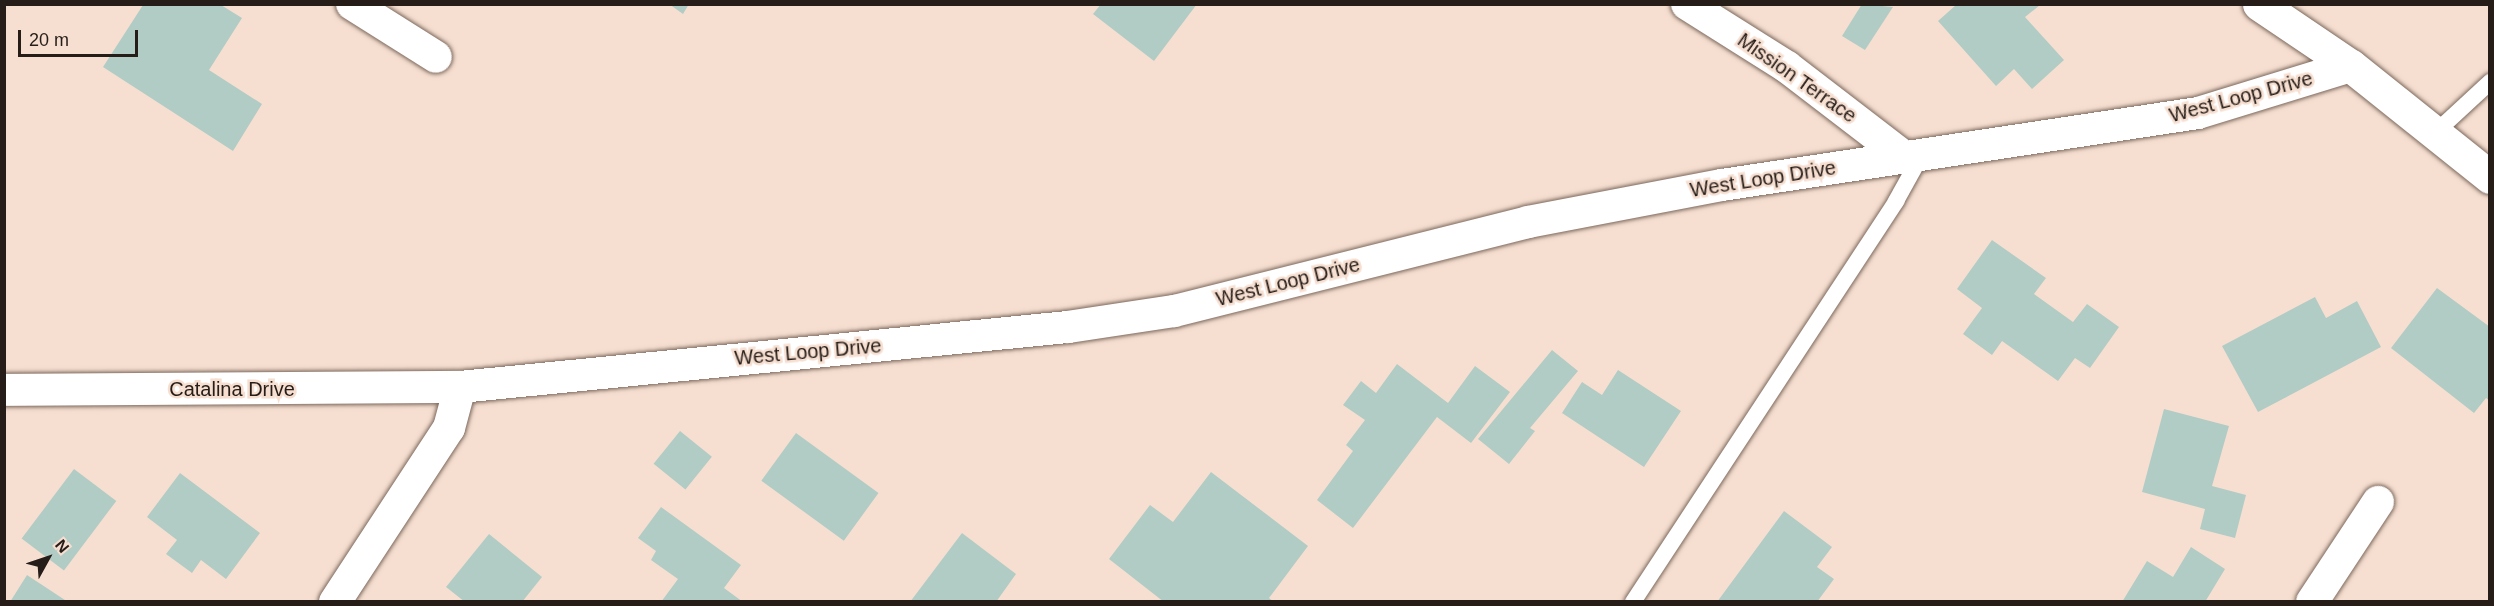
<!DOCTYPE html>
<style>
body{margin:0}
#map{position:relative;width:2494px;height:606px;overflow:hidden;background:#f6dfd1;font-family:Helvetica,sans-serif}
div>[style]{position:absolute}
.building>*{inset:0;background:#b1ccc5;transform-origin:0 0}
.roads{filter:drop-shadow(0 0 2px #7c685c) drop-shadow(0 0 2px #7c685c)}
.service>*{height:16px;margin:-8px;padding:0 8px;transform-origin:8px;border-radius:8px;background:#fff}
.minor>*{height:32px;margin:-16px;padding:0 16px;transform-origin:16px;border-radius:16px;background:#fff}
.tertiary>*{height:33px;margin:-16.5px;padding:0 16.5px;transform-origin:16.5px;border-radius:16.5px;background:#fff}
span{translate:-50% -50%;white-space:nowrap;text-align:center;line-height:1.15;-webkit-text-stroke:5px #f6dfd1;paint-order:stroke}
.street-label{font-size:20px;color:#261d18}
.frame{position:absolute;inset:0;border:6px solid #261d18;pointer-events:none}
.north{position:absolute;left:18px;top:528px;width:60px;height:60px;-webkit-text-stroke:4px #f6dfd1;paint-order:stroke;rotate:50deg;font-size:16px;font-weight:700;line-height:24px;text-align:center;color:#261d18}
.north::after{content:'';display:block;margin:auto;width:21px;height:27px;background:#261d18;clip-path:polygon(50% 0,100% 100%,50% 72%,0 100%)}
.scale{position:absolute;left:18px;top:30px;width:120px;height:27px;box-sizing:border-box;border:3px solid #261d18;border-top:0;padding-left:8px;font-size:18px;line-height:21px;white-space:nowrap;color:#261d18;-webkit-text-stroke:4px #f6dfd1;paint-order:stroke}
</style>
<div id="map">
<div class="building">
<div style="clip-path:polygon(669px 4px,689px 4px,683px 14px)"></div>
<div style="clip-path:polygon(1101px 4px,1197px 4px,1154px 61px,1093px 14px)"></div>
<div style="clip-path:polygon(1862px 4px,1893px 7px,1865px 50px,1842px 36px)"></div>
<div style="clip-path:polygon(143px 5px,221px 5px,242px 18px,209px 70px,262px 104px,233px 151px,103px 67px)"></div>
<div style="clip-path:polygon(1956px 5px,2040px 5px,2025px 17px,2064px 60px,2032px 89px,2014px 69px,1996px 86px,1938px 21px)"></div>
<div style="clip-path:polygon(1992px 240px,2046px 278px,2034px 294px,2073px 322px,2087px 304px,2119px 327px,2090px 368px,2075px 358px,2058px 381px,2002px 341px,1992px 355px,1963px 334px,1982px 308px,1957px 289px)"></div>
<div style="clip-path:polygon(2437px 288px,2490px 327px,2490px 401px,2486px 398px,2474px 413px,2391px 348px)"></div>
<div style="clip-path:polygon(2315px 297px,2326px 318px,2357px 301px,2381px 347px,2258px 412px,2222px 346px)"></div>
<div style="clip-path:polygon(1552px 350px,1578px 371px,1530px 428px,1535px 431px,1509px 464px,1478px 439px)"></div>
<div style="clip-path:polygon(1397px 364px,1448px 403px,1475px 366px,1510px 392px,1471px 443px,1437px 417px,1353px 528px,1317px 500px,1353px 451px,1346px 445px,1365px 420px,1343px 405px,1361px 381px,1376px 393px)"></div>
<div style="clip-path:polygon(1618px 370px,1681px 411px,1644px 467px,1562px 413px,1582px 382px,1602px 395px)"></div>
<div style="clip-path:polygon(2164px 409px,2229px 426px,2212px 486px,2246px 495px,2235px 538px,2200px 529px,2205px 509px,2142px 492px)"></div>
<div style="left:680px;top:431px;width:41px;height:42px;rotate:39deg"></div>
<div style="left:796px;top:433px;width:102px;height:59px;rotate:36deg"></div>
<div style="left:74px;top:469px;width:53px;height:87px;rotate:37deg"></div>
<div style="clip-path:polygon(1211px 472px,1308px 546px,1269px 598px,1274px 602px,1164px 602px,1109px 559px,1150px 505px,1173px 522px)"></div>
<div style="clip-path:polygon(180px 473px,260px 533px,226px 579px,201px 560px,192px 573px,166px 554px,177px 540px,147px 517px)"></div>
<div style="clip-path:polygon(661px 507px,741px 565px,724px 588px,743px 602px,661px 602px,678px 579px,651px 560px,656px 551px,638px 538px)"></div>
<div style="clip-path:polygon(1784px 511px,1832px 547px,1817px 567px,1834px 579px,1817px 602px,1717px 602px)"></div>
<div style="clip-path:polygon(962px 533px,1016px 574px,996px 602px,910px 602px)"></div>
<div style="clip-path:polygon(489px 534px,542px 577px,522px 602px,465px 602px,446px 587px)"></div>
<div style="clip-path:polygon(2191px 547px,2225px 569px,2205px 602px,2122px 602px,2147px 561px,2173px 577px)"></div>
<div style="clip-path:polygon(27px 575px,68px 602px,10px 602px)"></div>
</div>
<div class="roads">
<div class="service">
<div style="left:2436px;top:132px;width:74px;rotate:-42.8deg"></div>
<div style="left:1633px;top:602px;width:480px;rotate:-56.7deg"></div>
<div style="left:1896px;top:201px;width:54px;rotate:-61deg"></div>
</div>
<div class="minor">
<div style="left:352px;top:4px;width:99px;rotate:32.2deg"></div>
<div style="left:1687px;top:4px;width:118px;rotate:32.2deg"></div>
<div style="left:1787px;top:67px;width:146px;rotate:37.5deg"></div>
<div style="left:4px;top:390px;width:456px;rotate:-0.4deg"></div>
<div style="left:335px;top:602px;width:208px;rotate:-56.8deg"></div>
<div style="left:449px;top:428px;width:42px;rotate:-75deg"></div>
<div style="left:460px;top:387px;width:611px;rotate:-5.64deg"></div>
<div style="left:1068px;top:327px;width:107px;rotate:-8.6deg"></div>
<div style="left:1174px;top:311px;width:365px;rotate:-14.1deg"></div>
<div style="left:1528px;top:222px;width:197px;rotate:-10.8deg"></div>
<div style="left:1722px;top:185px;width:481px;rotate:-8.6deg"></div>
<div style="left:2198px;top:113px;width:160px;rotate:-17.1deg"></div>
<div style="left:2312px;top:602px;width:120px;rotate:-56.6deg"></div>
</div>
<div class="tertiary">
<div style="left:2259px;top:4px;width:111px;rotate:34deg"></div>
<div style="left:2351px;top:66px;width:178px;rotate:38.6deg"></div>
</div>
</div>
<div class="street-label">
<span style="left:1797px;top:78px;rotate:35deg">Mission Terrace</span>
<span style="left:2241px;top:97px;rotate:-15deg">West Loop Drive</span>
<span style="left:1763px;top:179px;rotate:-9deg">West Loop Drive</span>
<span style="left:1288px;top:282px;rotate:-14deg">West Loop Drive</span>
<span style="left:808px;top:352px;rotate:-5deg">West Loop Drive</span>
<span style="left:232px;top:389px">Catalina Drive</span>
</div>
<div class="frame"></div>
<div class="north">N</div>
<div class="scale">20 m</div>
</div>
